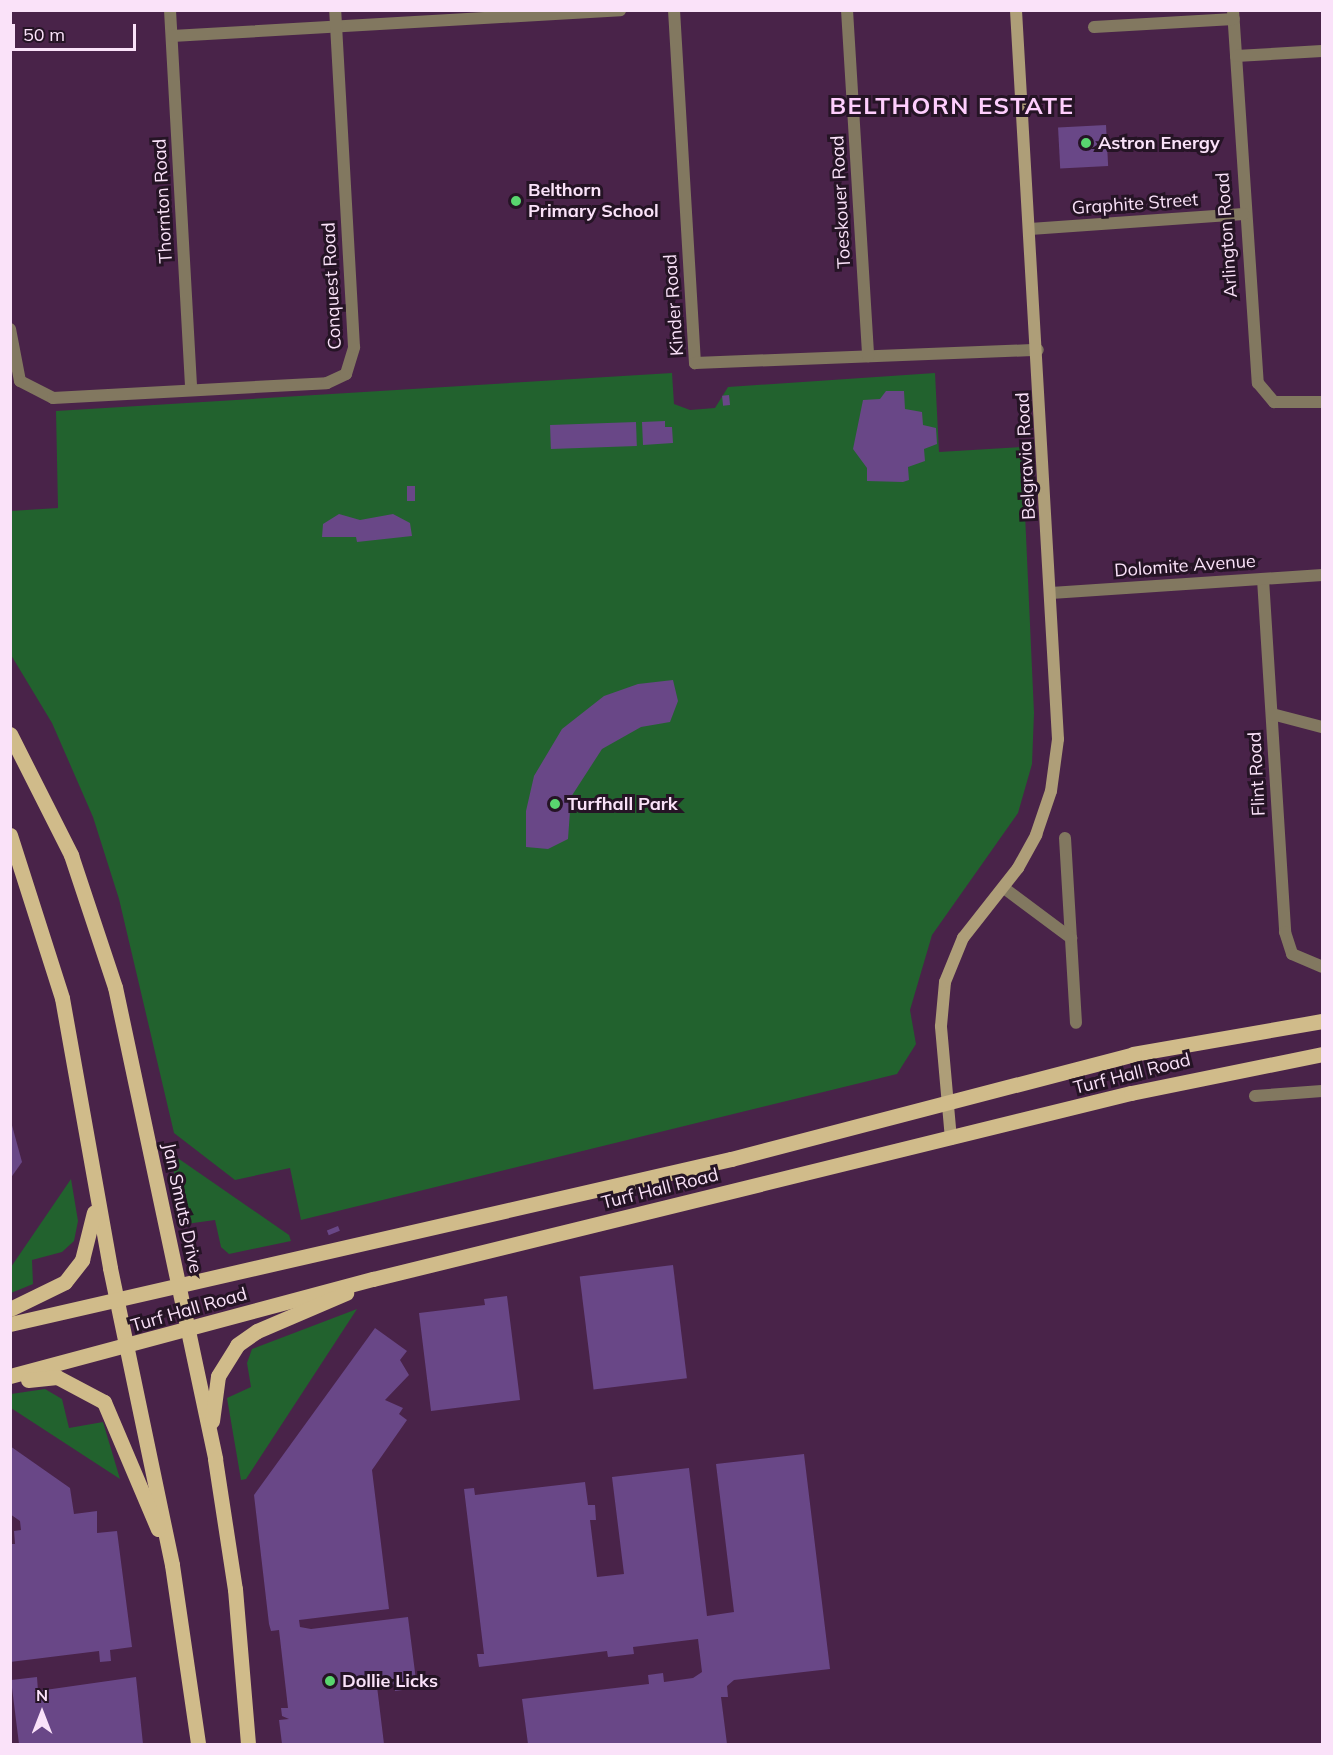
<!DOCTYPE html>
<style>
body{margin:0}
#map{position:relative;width:1333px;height:1755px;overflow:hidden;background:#492349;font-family:Mulish,sans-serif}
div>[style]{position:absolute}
.green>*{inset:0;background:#22622e}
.building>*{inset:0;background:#694787;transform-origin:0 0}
.street>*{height:12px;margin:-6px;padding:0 6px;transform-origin:6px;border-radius:6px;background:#827860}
.secondary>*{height:12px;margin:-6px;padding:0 6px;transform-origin:6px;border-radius:6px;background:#ae9e78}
.primary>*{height:15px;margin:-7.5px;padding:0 7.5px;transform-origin:7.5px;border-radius:7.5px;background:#d0bb8a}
.dots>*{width:16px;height:16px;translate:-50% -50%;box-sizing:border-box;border:3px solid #251425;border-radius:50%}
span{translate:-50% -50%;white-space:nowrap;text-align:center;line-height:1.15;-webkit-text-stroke:6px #251425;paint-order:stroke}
.poi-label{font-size:18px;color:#fae2f9;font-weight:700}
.left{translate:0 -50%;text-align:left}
.street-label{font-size:18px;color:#fae2f9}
.district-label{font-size:24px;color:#fecefd;font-weight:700;letter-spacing:1.5px}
.frame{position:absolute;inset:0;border:12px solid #fae2f9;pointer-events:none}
.north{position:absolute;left:12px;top:1683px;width:60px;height:60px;-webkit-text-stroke:4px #251425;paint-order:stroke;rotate:0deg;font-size:16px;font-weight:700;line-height:24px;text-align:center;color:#fae2f9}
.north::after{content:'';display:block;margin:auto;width:21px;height:27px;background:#fae2f9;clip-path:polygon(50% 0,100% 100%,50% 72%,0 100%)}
.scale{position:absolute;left:12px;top:24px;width:124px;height:27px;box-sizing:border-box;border:3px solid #fae2f9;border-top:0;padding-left:8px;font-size:18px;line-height:21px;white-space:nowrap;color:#fae2f9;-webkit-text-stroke:4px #251425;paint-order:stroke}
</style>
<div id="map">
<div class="green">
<div style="clip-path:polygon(672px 373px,674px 404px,690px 410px,715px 408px,728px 387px,935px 373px,939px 452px,1022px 447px,1034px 713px,1032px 764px,1018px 813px,932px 935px,910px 1010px,916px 1044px,897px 1074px,301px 1220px,290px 1168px,235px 1180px,174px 1133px,119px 899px,93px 817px,52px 723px,11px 655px,10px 511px,58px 508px,56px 411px)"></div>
<div style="clip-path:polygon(169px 1152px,289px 1235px,291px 1241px,229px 1254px,221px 1247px,215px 1220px,186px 1224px)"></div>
<div style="clip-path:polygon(71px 1179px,78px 1221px,74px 1241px,62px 1252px,32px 1260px,33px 1284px,11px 1293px,11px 1267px)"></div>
<div style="clip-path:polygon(357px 1309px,246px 1479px,241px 1480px,227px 1398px,251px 1387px,247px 1363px,252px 1349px)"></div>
<div style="clip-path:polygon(45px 1389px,62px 1399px,69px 1428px,103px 1422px,120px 1479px,11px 1408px,11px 1394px)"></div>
</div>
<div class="building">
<div style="left:1106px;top:125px;width:41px;height:48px;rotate:87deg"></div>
<div style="clip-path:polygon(886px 391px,904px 391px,905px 409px,922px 412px,923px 425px,936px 428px,937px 444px,924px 449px,925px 461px,908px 467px,909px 480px,903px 482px,867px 481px,867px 468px,853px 449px,863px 400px,880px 399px)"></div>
<div style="left:729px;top:395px;width:10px;height:7px;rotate:84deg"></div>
<div style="clip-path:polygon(665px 421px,665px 427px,672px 427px,673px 443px,643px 445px,642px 422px)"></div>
<div style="left:636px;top:422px;width:24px;height:86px;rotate:88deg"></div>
<div style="left:407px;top:486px;width:8px;height:15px"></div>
<div style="clip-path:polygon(339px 514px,360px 520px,393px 514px,410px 523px,412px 536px,357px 542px,356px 537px,322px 537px,323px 524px)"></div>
<div style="clip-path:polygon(673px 680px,678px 701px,670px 722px,641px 727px,602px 749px,571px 797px,568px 839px,548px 849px,526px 847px,526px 811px,534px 776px,562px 729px,604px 696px,638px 684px)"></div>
<div style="clip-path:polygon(10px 1118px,22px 1162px,10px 1179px)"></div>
<div style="left:338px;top:1226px;width:5px;height:12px;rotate:68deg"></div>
<div style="left:673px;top:1265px;width:114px;height:94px;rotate:83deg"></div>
<div style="clip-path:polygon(507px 1296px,520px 1400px,431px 1411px,419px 1313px,485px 1305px,484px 1299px)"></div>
<div style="clip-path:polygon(375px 1328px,407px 1351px,400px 1360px,409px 1375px,385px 1400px,403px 1408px,399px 1414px,407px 1420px,372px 1470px,389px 1609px,299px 1620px,300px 1627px,311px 1629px,408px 1617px,417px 1688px,395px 1691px,395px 1684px,384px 1686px,383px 1677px,376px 1678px,384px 1744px,282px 1744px,279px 1720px,289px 1719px,282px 1716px,281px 1708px,288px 1708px,279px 1630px,271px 1631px,269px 1624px,254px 1495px)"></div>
<div style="clip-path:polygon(10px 1446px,70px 1488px,74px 1514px,97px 1511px,97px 1533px,117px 1531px,132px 1647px,110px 1650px,111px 1661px,100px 1662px,99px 1651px,10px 1662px,10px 1544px,15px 1544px,14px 1531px,21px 1530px,20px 1521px,10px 1514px)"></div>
<div style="clip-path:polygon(804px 1454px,830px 1669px,734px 1680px,727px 1686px,728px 1697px,721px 1697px,727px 1744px,528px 1744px,522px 1699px,649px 1684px,648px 1675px,663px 1673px,664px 1682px,693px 1678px,702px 1672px,698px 1639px,633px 1647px,634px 1654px,608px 1657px,607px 1651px,479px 1667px,477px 1654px,484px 1654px,464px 1489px,474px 1488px,475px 1495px,585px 1482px,588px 1505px,595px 1505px,596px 1520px,590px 1520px,597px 1577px,624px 1574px,612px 1477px,689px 1468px,707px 1616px,734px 1612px,716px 1464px)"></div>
<div style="clip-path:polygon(37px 1677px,38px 1691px,136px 1677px,143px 1744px,19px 1744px,11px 1680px)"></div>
</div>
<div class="street">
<div style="left:170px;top:10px;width:380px;rotate:86.8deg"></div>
<div style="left:674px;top:10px;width:354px;rotate:86.6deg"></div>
<div style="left:695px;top:363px;width:343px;rotate:-2.2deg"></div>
<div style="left:847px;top:10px;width:347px;rotate:86.5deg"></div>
<div style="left:1233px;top:10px;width:374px;rotate:86.2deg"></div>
<div style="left:1258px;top:383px;width:25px;rotate:50deg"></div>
<div style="left:1274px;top:402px;width:48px"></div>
<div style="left:1094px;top:27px;width:140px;rotate:-3.3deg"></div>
<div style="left:172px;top:36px;width:449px;rotate:-3.3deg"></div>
<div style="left:1236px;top:56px;width:86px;rotate:-3.3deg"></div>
<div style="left:1030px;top:229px;width:214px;rotate:-4deg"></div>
<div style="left:10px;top:329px;width:53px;rotate:79.1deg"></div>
<div style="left:20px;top:381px;width:37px;rotate:27deg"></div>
<div style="left:53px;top:398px;width:274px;rotate:-3.1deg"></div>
<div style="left:327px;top:383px;width:21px;rotate:-25deg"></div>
<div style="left:346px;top:374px;width:28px;rotate:-73deg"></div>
<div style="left:354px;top:347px;width:338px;rotate:-93.2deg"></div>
<div style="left:1263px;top:579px;width:354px;rotate:86.4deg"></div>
<div style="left:1285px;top:932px;width:23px;rotate:72deg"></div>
<div style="left:1292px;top:954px;width:33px;rotate:23deg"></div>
<div style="left:1051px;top:593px;width:272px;rotate:-3.8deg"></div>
<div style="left:1272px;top:714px;width:52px;rotate:14.6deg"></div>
<div style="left:1065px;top:838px;width:185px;rotate:86.6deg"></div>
<div style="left:1004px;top:888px;width:84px;rotate:36.7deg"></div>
<div style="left:1255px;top:1096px;width:67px;rotate:-4.3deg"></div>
</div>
<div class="secondary">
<div style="left:951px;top:1139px;width:113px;rotate:-95.1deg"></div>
<div style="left:941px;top:1026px;width:44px;rotate:-84.8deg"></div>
<div style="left:945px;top:982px;width:48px;rotate:-67.8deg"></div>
<div style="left:963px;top:938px;width:89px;rotate:-51.8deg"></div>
<div style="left:1018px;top:868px;width:38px;rotate:-61deg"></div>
<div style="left:1036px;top:835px;width:46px;rotate:-71.2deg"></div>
<div style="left:1051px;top:791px;width:52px;rotate:-82.3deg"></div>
<div style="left:1058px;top:739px;width:730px;rotate:-93.3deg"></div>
</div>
<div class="primary">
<div style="left:10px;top:734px;width:136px;rotate:63.2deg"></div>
<div style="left:71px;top:855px;width:139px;rotate:71.6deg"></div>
<div style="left:115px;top:987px;width:482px;rotate:78deg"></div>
<div style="left:215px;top:1459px;width:132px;rotate:81.3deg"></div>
<div style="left:235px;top:1589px;width:156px;rotate:85.2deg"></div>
<div style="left:10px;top:835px;width:171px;rotate:72.3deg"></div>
<div style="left:62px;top:998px;width:274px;rotate:79.9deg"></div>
<div style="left:110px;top:1268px;width:303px;rotate:78.2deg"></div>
<div style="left:172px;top:1565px;width:181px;rotate:81.7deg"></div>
<div style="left:10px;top:1309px;width:61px;rotate:-26.1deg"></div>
<div style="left:65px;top:1282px;width:28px;rotate:-52deg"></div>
<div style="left:82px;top:1260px;width:49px;rotate:-76deg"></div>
<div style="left:10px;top:1324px;width:740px;rotate:-12.89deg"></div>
<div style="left:731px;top:1159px;width:415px;rotate:-14.6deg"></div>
<div style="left:1133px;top:1054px;width:192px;rotate:-9.9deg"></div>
<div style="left:10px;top:1376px;width:376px;rotate:-15deg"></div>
<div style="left:373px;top:1279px;width:780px;rotate:-13.79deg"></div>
<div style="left:1131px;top:1093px;width:195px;rotate:-11.5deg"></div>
<div style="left:28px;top:1380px;width:29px;rotate:-6deg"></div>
<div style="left:57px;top:1377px;width:53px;rotate:28deg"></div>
<div style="left:104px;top:1402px;width:138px;rotate:67deg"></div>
<div style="left:212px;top:1421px;width:45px;rotate:-82.4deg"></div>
<div style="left:218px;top:1376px;width:36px;rotate:-58deg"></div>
<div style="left:237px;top:1345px;width:24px;rotate:-35deg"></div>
<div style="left:257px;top:1331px;width:97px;rotate:-23.1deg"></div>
</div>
<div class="dots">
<div style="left:1086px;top:143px;background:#59d56f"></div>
<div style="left:516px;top:201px;background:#59d56f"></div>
<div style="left:555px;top:804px;background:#59d56f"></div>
<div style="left:330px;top:1681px;background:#59d56f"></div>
</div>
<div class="poi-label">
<span class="left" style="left:1098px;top:143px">Astron Energy</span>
<span class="left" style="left:528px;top:201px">Belthorn<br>Primary School</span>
<span class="left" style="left:567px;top:804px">Turfhall Park</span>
<span class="left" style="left:342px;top:1681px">Dollie Licks</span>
</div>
<div class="street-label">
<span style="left:163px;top:201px;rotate:-93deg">Thornton Road</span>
<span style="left:841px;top:202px;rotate:-93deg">Toeskouer Road</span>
<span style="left:1135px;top:204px;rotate:-4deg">Graphite Street</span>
<span style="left:1227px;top:235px;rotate:-94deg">Arlington Road</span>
<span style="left:332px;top:286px;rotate:-93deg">Conquest Road</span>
<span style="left:674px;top:305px;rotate:-94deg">Kinder Road</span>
<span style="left:1026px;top:456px;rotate:-93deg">Belgravia Road</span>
<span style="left:1185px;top:566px;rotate:-4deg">Dolomite Avenue</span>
<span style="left:1257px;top:774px;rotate:-93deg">Flint Road</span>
<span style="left:1132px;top:1074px;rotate:-14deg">Turf Hall Road</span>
<span style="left:660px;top:1189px;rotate:-14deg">Turf Hall Road</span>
<span style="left:182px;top:1208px;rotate:78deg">Jan Smuts Drive</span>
<span style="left:189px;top:1310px;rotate:-16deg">Turf Hall Road</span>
</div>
<div class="district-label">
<span style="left:952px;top:106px">BELTHORN ESTATE</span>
</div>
<div class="frame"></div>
<div class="north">N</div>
<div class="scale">50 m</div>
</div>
